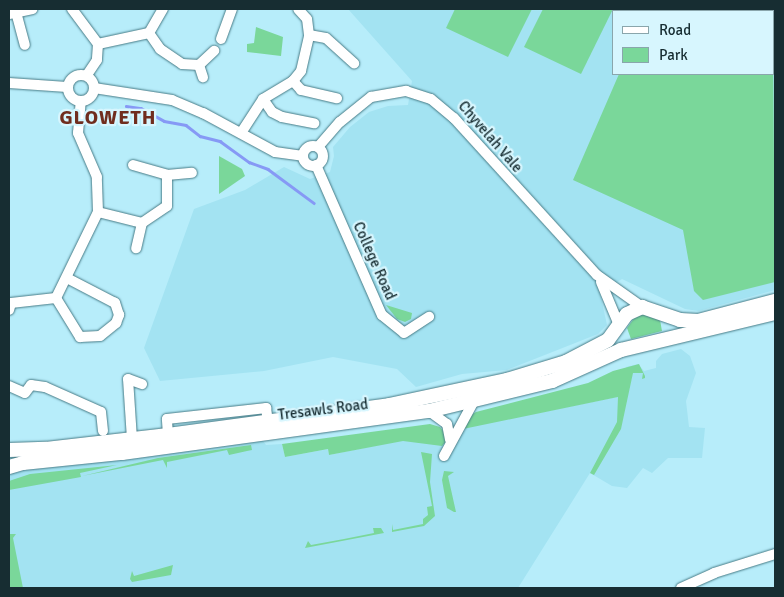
<!DOCTYPE html>
<style>
body{margin:0}
#map{position:relative;width:784px;height:597px;overflow:hidden;background:#b7edfa;font-family:Signika,sans-serif}
div>[style]{position:absolute}
.built>*{inset:0;background:#a3e3f2}
.green>*{inset:0;background:#7ad79a}
.stream>*{height:2.5px;margin:-1.25px;padding:0 1.25px;transform-origin:1.25px;border-radius:1.25px;background:#8699f5}
.roads{filter:drop-shadow(0 0 1px #477b86) drop-shadow(0 0 1px #477b86)}
.minor>*{height:10px;margin:-5px;padding:0 5px;transform-origin:5px;border-radius:5px;background:#fff}
.minor>.ring{margin:-5px;padding:0;box-sizing:content-box;background:none;border:10px solid #fff;border-radius:50%}
.highway>*{height:14px;margin:-7px;padding:0 7px;transform-origin:7px;border-radius:7px;background:#fff}
span{translate:-50% -50%;white-space:nowrap;text-align:center;line-height:1.15;-webkit-text-stroke:4.5px #d7f6fe;paint-order:stroke}
.street-label{font-size:15px;color:#172d32}
.district-label{font-size:20px;color:#702d1e;font-weight:700;letter-spacing:1px}
.frame{position:absolute;inset:0;border:10px solid #172d32;pointer-events:none}
.legend{position:absolute;left:612px;top:10px;width:162px;height:65px;box-sizing:border-box;background:#d7f6fe;border:1px solid #8aa6ac;margin:0;padding:6px 9px;list-style:none;font-size:15px;color:#172d32}
.legend li{display:flex;align-items:center;gap:10px;height:25px}
.legend b{width:25px;border:1px solid #8aa6ac}
</style>
<div id="map">
<div class="built">
<div style="clip-path:polygon(348px 9px,713px 11px,613px 11px,613px 74px,773px 74px,773px 36px,775px 37px,775px 290px,699px 311px,685px 309px,622px 279px,600px 293px,607px 325px,598px 334px,507px 370px,462px 374px,416px 387px,397px 369px,333px 357px,264px 371px,160px 381px,144px 348px,194px 209px,245px 190px,284px 167px,310px 179px,330px 172px,334px 156px,333px 147px,350px 127px,369px 112px,388px 106px,408px 105px,412px 81px)"></div>
<div style="clip-path:polygon(681px 349px,690px 356px,696px 373px,686px 401px,689px 427px,705px 428px,702px 458px,668px 458px,652px 473px,643px 468px,627px 488px,612px 486px,590px 473px,518px 588px,9px 588px,9px 467px,258px 434px,266px 445px,282px 444px,285px 457px,328px 449px,329px 455px,627px 395px,632px 377px,626px 367px,638px 364px,644px 371px,656px 368px,656px 361px,662px 354px)"></div>
</div>
<div class="green">
<div style="clip-path:polygon(455px 9px,532px 9px,508px 57px,446px 28px)"></div>
<div style="clip-path:polygon(543px 9px,613px 9px,581px 74px,524px 47px)"></div>
<div style="clip-path:polygon(256px 27px,283px 37px,281px 56px,247px 52px,247px 44px,254px 43px)"></div>
<div style="clip-path:polygon(773px 39px,775px 282px,703px 300px,694px 291px,683px 230px,573px 180px,619px 74px,773px 74px)"></div>
<div style="clip-path:polygon(219px 156px,242px 169px,245px 176px,219px 194px)"></div>
<div style="clip-path:polygon(386px 305px,412px 313px,411px 319px,405px 322px,397px 319px)"></div>
<div style="clip-path:polygon(643px 313px,660px 320px,662px 331px,631px 339px,627px 328px,635px 317px)"></div>
<div style="clip-path:polygon(639px 364px,645px 376px,645px 378px,642px 379px,643px 373px,633px 373px,621px 429px,594px 475px,590px 473px,617px 422px,618px 397px,463px 429px,471px 415px,476px 412px,588px 383px,613px 371px)"></div>
<div style="clip-path:polygon(430px 424px,440px 427px,444px 432px,441px 426px,445px 426px,448px 439px,442px 446px,403px 441px,329px 455px,328px 449px,285px 457px,282px 444px)"></div>
<div style="clip-path:polygon(251px 445px,252px 450px,247px 451px,229px 455px,227px 450px,167px 462px,167px 468px,163px 460px,82px 476px,158px 458px)"></div>
<div style="clip-path:polygon(421px 452px,432px 454px,430px 482px,435px 516px,424px 526px,392px 532px,392px 524px,393px 530px,423px 524px,423px 519px,428px 515px,427px 507px,432px 506px)"></div>
<div style="clip-path:polygon(117px 465px,80px 473px,81px 477px,9px 490px,9px 481px,30px 474px)"></div>
<div style="clip-path:polygon(444px 471px,454px 472px,448px 476px,456px 512px,460px 512px,454px 512px,447px 508px,442px 480px)"></div>
<div style="clip-path:polygon(373px 528px,381px 528px,384px 533px,305px 548px,308px 541px,311px 545px,344px 539px,374px 533px)"></div>
<div style="clip-path:polygon(9px 534px,16px 534px,13px 538px,23px 588px,9px 588px)"></div>
<div style="clip-path:polygon(173px 565px,171px 575px,132px 582px,130px 579px,132px 571px,134px 576px)"></div>
</div>
<div class="stream">
<div style="left:126px;top:106px;width:15px;rotate:8deg"></div>
<div style="left:141px;top:108px;width:26px;rotate:29deg"></div>
<div style="left:164px;top:121px;width:22px;rotate:10deg"></div>
<div style="left:186px;top:125px;width:18px;rotate:38deg"></div>
<div style="left:200px;top:136px;width:21px;rotate:14deg"></div>
<div style="left:220px;top:141px;width:36px;rotate:36deg"></div>
<div style="left:249px;top:162px;width:20px;rotate:20deg"></div>
<div style="left:268px;top:169px;width:57px;rotate:36.5deg"></div>
</div>
<div class="roads">
<div class="minor">
<div style="left:72px;top:9px;width:44px;rotate:53.4deg"></div>
<div style="left:98px;top:44px;width:16px;rotate:94deg"></div>
<div style="left:97px;top:60px;width:18px;rotate:124deg"></div>
<div style="left:16px;top:12px;width:34px;rotate:75deg"></div>
<div style="left:9px;top:14px;width:24px;rotate:-12deg"></div>
<div style="left:149px;top:33px;width:19px;rotate:55deg"></div>
<div style="left:160px;top:49px;width:27px;rotate:34deg"></div>
<div style="left:182px;top:64px;width:17px;rotate:3deg"></div>
<div style="left:199px;top:65px;width:21px;rotate:-43deg"></div>
<div style="left:309px;top:35px;width:17px;rotate:10deg"></div>
<div style="left:326px;top:38px;width:38px;rotate:42deg"></div>
<div style="left:221px;top:39px;width:32px;rotate:-70deg"></div>
<div style="left:98px;top:44px;width:52px;rotate:-12.2deg"></div>
<div style="left:149px;top:33px;width:28px;rotate:-60deg"></div>
<div style="left:199px;top:65px;width:13px;rotate:72deg"></div>
<div class="ring" style="left:68px;top:75px;width:16px;height:16px"></div>
<div style="left:293px;top:81px;width:12px;rotate:48deg"></div>
<div style="left:301px;top:90px;width:37px;rotate:13deg"></div>
<div style="left:9px;top:83px;width:58px;rotate:3.9deg"></div>
<div style="left:94px;top:88px;width:79px;rotate:8.7deg"></div>
<div style="left:172px;top:100px;width:34px;rotate:23deg"></div>
<div style="left:203px;top:113px;width:82px;rotate:28.4deg"></div>
<div style="left:275px;top:152px;width:28px;rotate:8deg"></div>
<div style="left:263px;top:99px;width:16px;rotate:55deg"></div>
<div style="left:272px;top:112px;width:11px;rotate:27deg"></div>
<div style="left:282px;top:117px;width:33px;rotate:11deg"></div>
<div style="left:241px;top:133px;width:40px;rotate:-57.1deg"></div>
<div style="left:263px;top:99px;width:35px;rotate:-31deg"></div>
<div style="left:293px;top:81px;width:13px;rotate:-51deg"></div>
<div style="left:301px;top:71px;width:37px;rotate:-77deg"></div>
<div style="left:309px;top:35px;width:16px;rotate:-97deg"></div>
<div style="left:307px;top:19px;width:13px;rotate:-132deg"></div>
<div class="ring" style="left:303px;top:146px;width:10px;height:10px"></div>
<div style="left:318px;top:147px;width:33px;rotate:-49deg"></div>
<div style="left:340px;top:122px;width:40px;rotate:-39deg"></div>
<div style="left:371px;top:97px;width:36px;rotate:-10deg"></div>
<div style="left:406px;top:91px;width:26px;rotate:18deg"></div>
<div style="left:431px;top:99px;width:30px;rotate:40deg"></div>
<div style="left:454px;top:118px;width:212px;rotate:47.7deg"></div>
<div style="left:597px;top:275px;width:55px;rotate:35.4deg"></div>
<div style="left:133px;top:165px;width:35px;rotate:16deg"></div>
<div style="left:167px;top:175px;width:31px;rotate:90deg"></div>
<div style="left:167px;top:206px;width:30px;rotate:146deg"></div>
<div style="left:316px;top:165px;width:164px;rotate:66.3deg"></div>
<div style="left:382px;top:315px;width:28px;rotate:39deg"></div>
<div style="left:404px;top:333px;width:30px;rotate:-33deg"></div>
<div style="left:167px;top:175px;width:25px;rotate:-5deg"></div>
<div style="left:98px;top:212px;width:45px;rotate:14deg"></div>
<div style="left:142px;top:223px;width:26px;rotate:103deg"></div>
<div style="left:601px;top:282px;width:47px;rotate:67.3deg"></div>
<div style="left:56px;top:298px;width:46px;rotate:58.4deg"></div>
<div style="left:80px;top:337px;width:20px;rotate:-3deg"></div>
<div style="left:100px;top:336px;width:21px;rotate:-39deg"></div>
<div style="left:116px;top:323px;width:9px;rotate:-69deg"></div>
<div style="left:119px;top:315px;width:13px;rotate:-108deg"></div>
<div style="left:115px;top:303px;width:54px;rotate:-152.5deg"></div>
<div style="left:9px;top:310px;width:7px;rotate:-74deg"></div>
<div style="left:11px;top:303px;width:45px;rotate:-6.3deg"></div>
<div style="left:56px;top:298px;width:96px;rotate:-64deg"></div>
<div style="left:98px;top:212px;width:35px;rotate:-92deg"></div>
<div style="left:97px;top:177px;width:48px;rotate:-113.4deg"></div>
<div style="left:78px;top:133px;width:32px;rotate:-85deg"></div>
<div style="left:9px;top:386px;width:17px;rotate:24deg"></div>
<div style="left:25px;top:393px;width:10px;rotate:-53deg"></div>
<div style="left:31px;top:385px;width:14px;rotate:8deg"></div>
<div style="left:45px;top:387px;width:61px;rotate:24.1deg"></div>
<div style="left:101px;top:412px;width:19px;rotate:84deg"></div>
<div style="left:429px;top:411px;width:22px;rotate:36deg"></div>
<div style="left:447px;top:424px;width:16px;rotate:79deg"></div>
<div style="left:168px;top:435px;width:16px;rotate:-94deg"></div>
<div style="left:167px;top:419px;width:100px;rotate:-6.3deg"></div>
<div style="left:266px;top:408px;width:15px;rotate:82deg"></div>
<div style="left:132px;top:439px;width:60px;rotate:-93.8deg"></div>
<div style="left:128px;top:379px;width:15px;rotate:20deg"></div>
<div style="left:444px;top:456px;width:63px;rotate:-61.4deg"></div>
<div style="left:681px;top:588px;width:36px;rotate:-24deg"></div>
<div style="left:714px;top:573px;width:64px;rotate:-17.3deg"></div>
</div>
<div class="highway">
<div style="left:9px;top:450px;width:37px;rotate:-2deg"></div>
<div style="left:46px;top:449px;width:123px;rotate:-6.5deg"></div>
<div style="left:168px;top:435px;width:223px;rotate:-7.7deg"></div>
<div style="left:389px;top:405px;width:121px;rotate:-12deg"></div>
<div style="left:507px;top:380px;width:62px;rotate:-17deg"></div>
<div style="left:566px;top:362px;width:47px;rotate:-27.6deg"></div>
<div style="left:608px;top:340px;width:32px;rotate:-54deg"></div>
<div style="left:627px;top:314px;width:17px;rotate:-25deg"></div>
<div style="left:642px;top:307px;width:40px;rotate:18.9deg"></div>
<div style="left:680px;top:320px;width:18px;rotate:3deg"></div>
<div style="left:698px;top:321px;width:80px;rotate:-14.6deg"></div>
<div style="left:9px;top:467px;width:15px;rotate:-16deg"></div>
<div style="left:23px;top:463px;width:100px;rotate:-5.8deg"></div>
<div style="left:122px;top:453px;width:310px;rotate:-7.8deg"></div>
<div style="left:429px;top:411px;width:127px;rotate:-13.7deg"></div>
<div style="left:552px;top:381px;width:76px;rotate:-24.2deg"></div>
<div style="left:621px;top:350px;width:158px;rotate:-13.5deg"></div>
</div>
</div>
<div class="street-label">
<span style="left:490px;top:137px;rotate:49deg">Chyvelah Vale</span>
<span style="left:374px;top:261px;rotate:66deg">College Road</span>
<span style="left:323px;top:410px;rotate:-7deg">Tresawls Road</span>
</div>
<div class="district-label">
<span style="left:108px;top:117px">GLOWETH</span>
</div>
<div class="frame"></div>
<ul class="legend">
<li><b style="height:6px;background:#fff"></b>Road</li>
<li><b style="height:14px;background:#7ad79a"></b>Park</li>
</ul>
</div>
